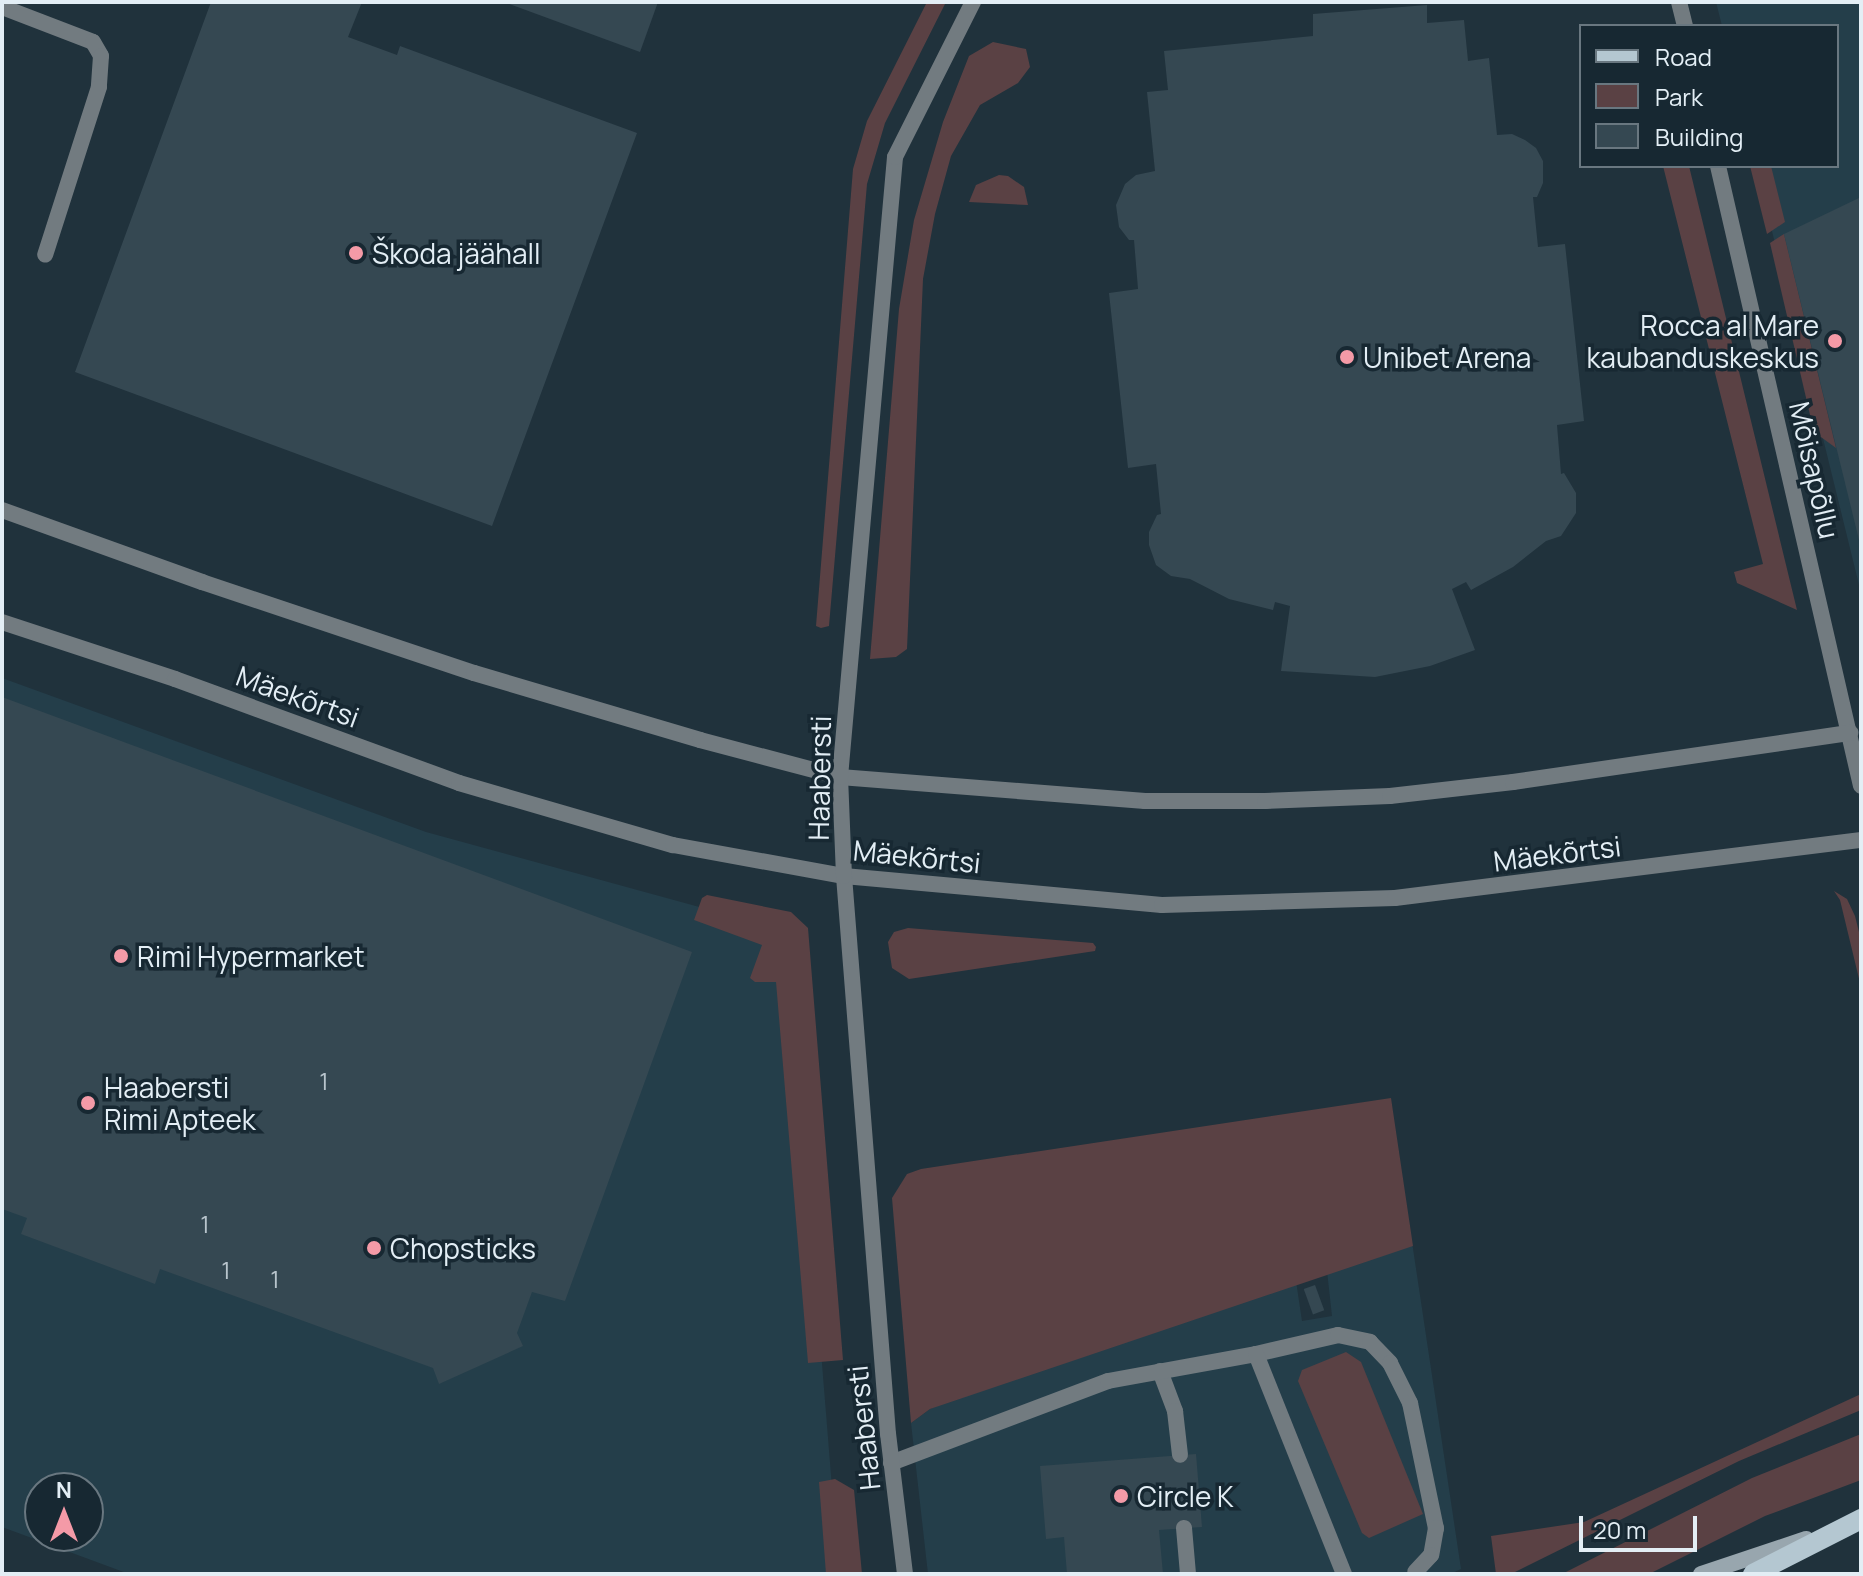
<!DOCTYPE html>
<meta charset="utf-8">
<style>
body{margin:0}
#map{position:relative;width:1863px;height:1576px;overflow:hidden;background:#20323c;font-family:Manrope,sans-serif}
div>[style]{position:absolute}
.built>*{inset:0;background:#243e4a}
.green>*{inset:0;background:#5a4144}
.building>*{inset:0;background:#354852;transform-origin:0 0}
.lane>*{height:16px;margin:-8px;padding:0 8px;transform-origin:8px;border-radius:8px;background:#727b80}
.street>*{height:16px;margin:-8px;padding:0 8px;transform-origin:8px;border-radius:8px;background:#727b80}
.secondary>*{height:16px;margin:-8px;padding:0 8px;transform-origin:8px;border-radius:8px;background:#98a6ae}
.primary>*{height:20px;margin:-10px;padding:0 10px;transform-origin:10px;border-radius:10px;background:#b4c7d1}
.dots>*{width:22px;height:22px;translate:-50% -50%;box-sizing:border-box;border:4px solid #172832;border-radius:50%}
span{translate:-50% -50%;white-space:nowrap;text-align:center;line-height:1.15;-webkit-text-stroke:7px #172832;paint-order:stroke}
.number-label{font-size:24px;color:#b8c4cc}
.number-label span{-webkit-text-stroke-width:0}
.poi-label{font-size:28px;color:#e3eef5}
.left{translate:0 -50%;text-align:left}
.right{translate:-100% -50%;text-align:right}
.street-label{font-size:28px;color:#e3eef5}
.frame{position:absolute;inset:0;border:4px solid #e3eef5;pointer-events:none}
.legend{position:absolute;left:1579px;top:24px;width:260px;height:144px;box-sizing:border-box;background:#172832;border:2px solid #697780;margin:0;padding:10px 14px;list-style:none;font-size:24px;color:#e3eef5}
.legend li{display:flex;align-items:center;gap:16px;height:40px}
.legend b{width:40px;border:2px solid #697780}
.north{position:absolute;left:24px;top:1472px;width:80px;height:80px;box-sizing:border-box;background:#172832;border:2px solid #697780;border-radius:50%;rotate:0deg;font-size:22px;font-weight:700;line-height:32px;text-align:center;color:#e3eef5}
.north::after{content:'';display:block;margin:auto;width:28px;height:36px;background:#f49aa7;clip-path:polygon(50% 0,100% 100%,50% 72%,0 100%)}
.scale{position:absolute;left:1579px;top:1516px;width:118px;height:36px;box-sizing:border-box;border:4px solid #e3eef5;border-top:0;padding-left:10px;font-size:24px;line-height:28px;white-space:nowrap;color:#e3eef5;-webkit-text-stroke:6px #172832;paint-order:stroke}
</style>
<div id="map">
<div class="built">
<div style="clip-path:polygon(1716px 2px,1861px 2px,1861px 593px,1756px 166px,1837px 166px,1837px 26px,1722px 26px)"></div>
<div style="clip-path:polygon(evenodd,2px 678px,426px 832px,787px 931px,839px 1574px,129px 1574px,2px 1527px,2px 678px,40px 1488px,88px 1488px,88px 1536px,40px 1536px,40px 1488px)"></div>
<div style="clip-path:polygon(1412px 1242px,1461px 1569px,1450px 1574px,928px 1574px,911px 1423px,930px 1409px,1001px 1378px,1296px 1281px,1302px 1321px,1332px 1316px,1327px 1271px)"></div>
</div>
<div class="green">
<div style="clip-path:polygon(927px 2px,946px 2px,885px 123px,867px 184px,829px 626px,821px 628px,816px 626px,853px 169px,867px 121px)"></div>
<div style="clip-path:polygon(993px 42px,1026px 49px,1030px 67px,1018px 83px,980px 105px,951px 156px,935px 214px,923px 279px,907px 649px,896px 657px,870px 659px,899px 309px,914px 220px,943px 122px,969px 56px)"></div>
<div style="clip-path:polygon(1663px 166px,1689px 166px,1797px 610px,1737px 583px,1734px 572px,1763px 564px)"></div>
<div style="clip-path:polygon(1750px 166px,1771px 166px,1785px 222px,1767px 234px)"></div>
<div style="clip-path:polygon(999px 175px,1008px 176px,1024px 187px,1028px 205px,969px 202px,976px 185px)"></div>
<div style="clip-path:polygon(1784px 234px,1836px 448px,1814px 432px,1770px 243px)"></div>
<div style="clip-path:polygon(1834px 891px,1847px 899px,1855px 916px,1861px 940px,1861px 987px,1840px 900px)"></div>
<div style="clip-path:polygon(707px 895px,791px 912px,808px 928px,843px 1360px,808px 1363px,776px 982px,755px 982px,750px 978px,762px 945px,694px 920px,702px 898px)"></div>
<div style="clip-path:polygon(908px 928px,1093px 943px,1096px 947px,1095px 951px,909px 979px,892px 968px,888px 942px,894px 932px)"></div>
<div style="clip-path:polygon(1391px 1098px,1413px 1246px,930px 1409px,911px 1423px,892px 1198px,907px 1174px,921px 1169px)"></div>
<div style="clip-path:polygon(1346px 1352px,1361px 1362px,1423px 1514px,1369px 1538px,1362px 1533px,1298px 1381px,1302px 1370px)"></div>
<div style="clip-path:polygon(1861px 1394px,1861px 1410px,1739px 1461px,1511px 1574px,1496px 1574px,1491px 1536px,1584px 1522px)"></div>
<div style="clip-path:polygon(1861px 1434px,1861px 1480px,1765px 1516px,1649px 1574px,1562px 1574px,1752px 1478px)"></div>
<div style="clip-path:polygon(835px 1479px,854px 1490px,862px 1574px,826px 1574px,819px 1482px)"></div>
</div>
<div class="building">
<div style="clip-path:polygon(211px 2px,362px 2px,348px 37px,397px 55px,400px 46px,637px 133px,492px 526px,75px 372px)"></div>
<div style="clip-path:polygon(504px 2px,658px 2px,640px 52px)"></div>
<div style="clip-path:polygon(1427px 5px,1427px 23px,1464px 20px,1468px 61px,1489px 58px,1497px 135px,1512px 134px,1525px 140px,1536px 148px,1543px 161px,1543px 183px,1537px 197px,1533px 197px,1538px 247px,1565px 244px,1584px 421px,1557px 425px,1561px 474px,1564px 473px,1576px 493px,1576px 513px,1561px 536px,1546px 541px,1513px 567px,1471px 590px,1466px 582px,1452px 589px,1475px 650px,1430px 666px,1375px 677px,1281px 671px,1290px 606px,1275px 602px,1273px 610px,1229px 599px,1190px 579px,1171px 576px,1156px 565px,1149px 545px,1149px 532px,1157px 515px,1161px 514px,1156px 464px,1128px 468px,1109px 293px,1138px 289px,1134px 240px,1129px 240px,1119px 227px,1116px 205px,1125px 184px,1136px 175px,1155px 171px,1147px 92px,1168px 90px,1164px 51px,1313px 36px,1313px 14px)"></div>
<div style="clip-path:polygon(1861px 197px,1861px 544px,1860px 544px,1784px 234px)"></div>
<div style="clip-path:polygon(2px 697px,692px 952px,565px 1301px,532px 1292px,517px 1333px,523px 1346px,439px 1384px,433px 1368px,160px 1269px,155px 1284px,21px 1234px,27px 1218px,2px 1209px)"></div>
<div style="left:1315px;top:1285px;width:27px;height:12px;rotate:70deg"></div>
<div style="clip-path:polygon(1196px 1454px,1202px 1527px,1159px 1530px,1163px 1574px,1067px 1574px,1064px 1537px,1046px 1539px,1040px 1466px)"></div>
</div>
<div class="lane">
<div style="left:2px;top:7px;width:97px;rotate:21deg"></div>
<div style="left:93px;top:42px;width:16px;rotate:60deg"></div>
<div style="left:101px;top:56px;width:31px;rotate:94deg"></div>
<div style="left:99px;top:87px;width:176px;rotate:107.8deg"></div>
<div style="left:1256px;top:1354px;width:84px;rotate:-13deg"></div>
<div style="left:1338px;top:1335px;width:33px;rotate:12deg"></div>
<div style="left:1370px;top:1342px;width:29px;rotate:46deg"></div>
<div style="left:1390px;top:1363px;width:45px;rotate:63.4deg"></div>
<div style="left:1410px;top:1403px;width:128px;rotate:78.3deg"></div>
<div style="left:1436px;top:1528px;width:27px;rotate:100deg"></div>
<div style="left:1431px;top:1555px;width:23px;rotate:133deg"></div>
<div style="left:1160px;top:1371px;width:43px;rotate:69.4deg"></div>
<div style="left:1175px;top:1411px;width:44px;rotate:83.5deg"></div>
<div style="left:891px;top:1463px;width:232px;rotate:-20.7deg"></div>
<div style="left:1108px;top:1381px;width:150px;rotate:-10.3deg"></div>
<div style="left:1256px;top:1354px;width:237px;rotate:68.2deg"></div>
<div style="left:1184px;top:1528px;width:46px;rotate:85deg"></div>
</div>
<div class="street">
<div style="left:1679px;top:2px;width:25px;rotate:76deg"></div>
<div style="left:1718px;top:166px;width:636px;rotate:77.01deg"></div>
<div style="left:2px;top:510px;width:213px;rotate:19.8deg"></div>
<div style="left:202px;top:582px;width:287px;rotate:18.5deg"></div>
<div style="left:474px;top:673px;width:236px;rotate:16.5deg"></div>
<div style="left:700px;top:740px;width:145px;rotate:14.8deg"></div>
<div style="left:840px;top:777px;width:306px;rotate:4.5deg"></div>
<div style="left:1145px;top:801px;width:120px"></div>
<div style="left:1265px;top:801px;width:125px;rotate:-2.3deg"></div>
<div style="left:1390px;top:796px;width:124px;rotate:-6.5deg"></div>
<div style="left:1513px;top:782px;width:341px;rotate:-8.3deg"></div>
<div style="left:2px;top:622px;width:182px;rotate:18.2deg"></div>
<div style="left:175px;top:679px;width:302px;rotate:20.1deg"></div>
<div style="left:459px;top:783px;width:223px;rotate:16.2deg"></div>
<div style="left:673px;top:845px;width:174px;rotate:10.3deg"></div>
<div style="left:844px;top:876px;width:319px;rotate:5.2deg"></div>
<div style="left:1162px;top:905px;width:233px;rotate:-1.7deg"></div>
<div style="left:1395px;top:898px;width:470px;rotate:-7.1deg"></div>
<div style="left:905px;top:1574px;width:141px;rotate:-96.9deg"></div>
<div style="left:888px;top:1434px;width:560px;rotate:-94.51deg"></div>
<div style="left:844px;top:876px;width:99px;rotate:-92.3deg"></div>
<div style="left:840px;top:777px;width:622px;rotate:-84.93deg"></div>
<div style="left:895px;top:157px;width:174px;rotate:-63.3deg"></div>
</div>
<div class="secondary">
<div style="left:1701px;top:1574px;width:111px;rotate:-18.4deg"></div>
</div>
<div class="primary">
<div style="left:1753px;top:1574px;width:121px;rotate:-27deg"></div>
</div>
<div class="dots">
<div style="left:356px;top:253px;background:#f49aa7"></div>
<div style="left:1835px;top:341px;background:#f49aa7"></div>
<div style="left:1347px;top:357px;background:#f49aa7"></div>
<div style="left:121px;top:956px;background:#f49aa7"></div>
<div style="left:88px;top:1103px;background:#f49aa7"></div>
<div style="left:374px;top:1248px;background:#f49aa7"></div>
<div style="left:1121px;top:1496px;background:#f49aa7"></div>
</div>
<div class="number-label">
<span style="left:324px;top:1081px">1</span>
<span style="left:205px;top:1224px">1</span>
<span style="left:226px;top:1270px">1</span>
<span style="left:275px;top:1279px">1</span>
</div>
<div class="poi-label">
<span class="left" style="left:372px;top:253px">Škoda jäähall</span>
<span class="right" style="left:1819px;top:341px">Rocca al Mare<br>kaubanduskeskus</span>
<span class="left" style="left:1363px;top:357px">Unibet Arena</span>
<span class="left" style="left:137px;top:956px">Rimi Hypermarket</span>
<span class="left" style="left:104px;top:1103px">Haabersti<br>Rimi Apteek</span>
<span class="left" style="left:390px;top:1248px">Chopsticks</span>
<span class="left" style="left:1137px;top:1496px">Circle K</span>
</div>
<div class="street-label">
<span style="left:1815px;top:470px;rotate:77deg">Mõisapõllu</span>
<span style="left:298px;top:696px;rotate:20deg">Mäekõrtsi</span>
<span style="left:819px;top:778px;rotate:-89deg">Haabersti</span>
<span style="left:1557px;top:853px;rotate:-7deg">Mäekõrtsi</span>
<span style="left:917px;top:856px;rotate:6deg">Mäekõrtsi</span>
<span style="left:863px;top:1428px;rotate:-96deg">Haabersti</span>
</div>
<div class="frame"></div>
<ul class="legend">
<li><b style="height:10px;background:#b4c7d1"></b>Road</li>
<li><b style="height:22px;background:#5a4144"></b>Park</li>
<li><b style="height:22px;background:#354852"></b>Building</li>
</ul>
<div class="north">N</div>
<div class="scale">20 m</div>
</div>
